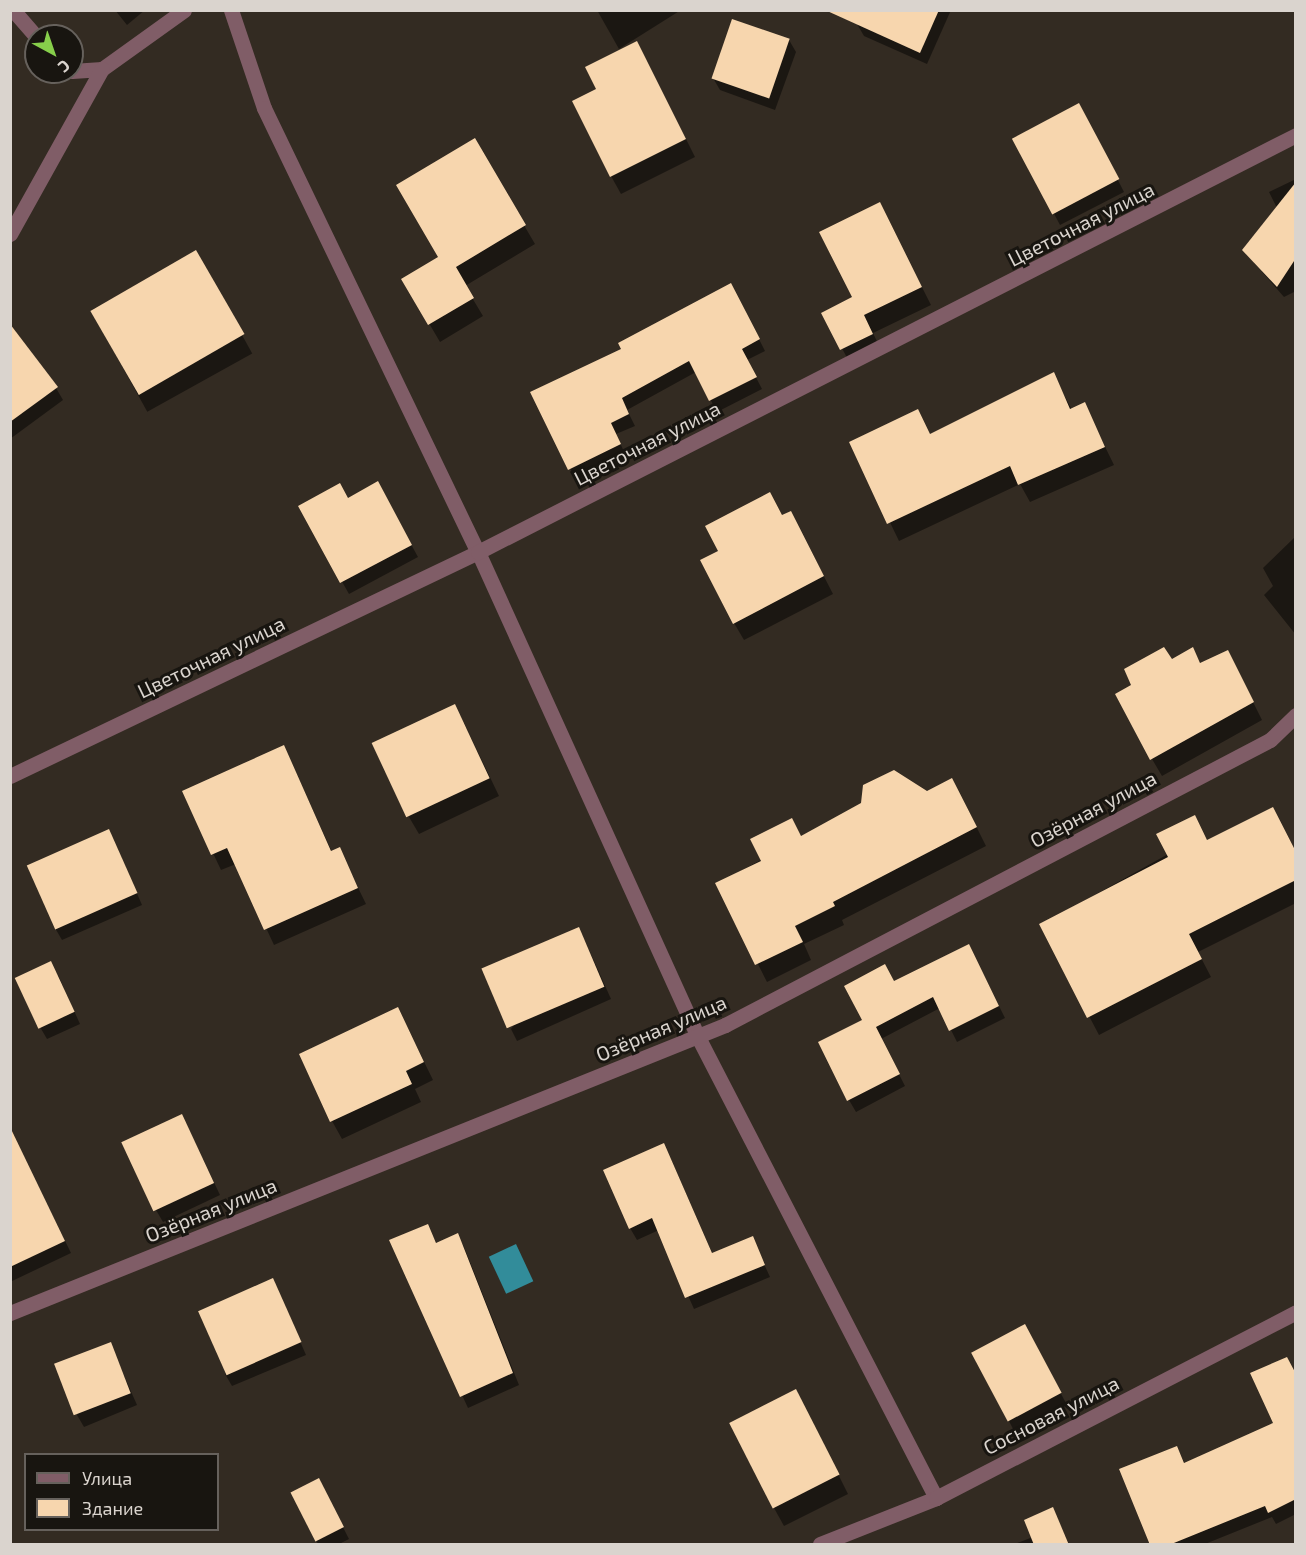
<!DOCTYPE html>
<meta charset="utf-8">
<style>
body{margin:0}
#map{position:relative;width:1306px;height:1555px;overflow:hidden;background:#332b22;font-family:"Exo 2",sans-serif}
div>[style]{position:absolute}
.water>*{inset:0;background:#328c9a;transform-origin:0 0}
.shadow>*{inset:0;background:#0007;transform-origin:0 0}
.building>*{inset:0;background:#f7d6ae;transform-origin:0 0}
.minor>*{height:15px;margin:-7.5px;padding:0 7.5px;transform-origin:7.5px;border-radius:7.5px;background:#805d67}
span{translate:-50% -50%;white-space:nowrap;text-align:center;line-height:1.15;-webkit-text-stroke:6px #181510;paint-order:stroke}
.street-label{font-size:20px;color:#dad4ce}
.frame{position:absolute;inset:0;border:12px solid #dad4ce;pointer-events:none}
.legend{position:absolute;left:24px;top:1453px;width:195px;height:78px;box-sizing:border-box;background:#181510;border:2px solid #66615c;margin:0;padding:8px 10px;list-style:none;font-size:18px;color:#dad4ce}
.legend li{display:flex;align-items:center;gap:12px;height:30px}
.legend b{width:30px;border:2px solid #66615c}
.north{position:absolute;left:24px;top:24px;width:60px;height:60px;box-sizing:border-box;background:#181510;border:2px solid #66615c;border-radius:50%;rotate:140deg;font-size:16px;font-weight:700;line-height:24px;text-align:center;color:#dad4ce}
.north::after{content:'';display:block;margin:auto;width:21px;height:27px;background:#87cf4b;clip-path:polygon(50% 0,100% 100%,50% 72%,0 100%)}
</style>
<div id="map">
<div class="water">
<div style="left:516px;top:1244px;width:41px;height:30px;rotate:65deg"></div>
</div>
<div class="shadow">
<div style="clip-path:polygon(115px 10px,145px 10px,127px 25px)"></div>
<div style="clip-path:polygon(597px 10px,681px 10px,619px 49px)"></div>
<div style="clip-path:polygon(863px 10px,951px 10px,927px 64px,864px 36px,857px 24px)"></div>
<div style="clip-path:polygon(789px 40px,796px 52px,775px 110px,720px 90px,713px 78px)"></div>
<div style="clip-path:polygon(647px 61px,695px 157px,621px 194px,611px 176px)"></div>
<div style="clip-path:polygon(1085px 116px,1124px 192px,1060px 225px,1014px 138px)"></div>
<div style="clip-path:polygon(474px 140px,535px 244px,465px 286px,483px 316px,440px 342px,403px 279px,440px 257px)"></div>
<div style="clip-path:polygon(1296px 179px,1296px 291px,1284px 297px,1243px 250px,1277px 208px,1269px 192px)"></div>
<div style="clip-path:polygon(889px 222px,931px 305px,873px 333px,882px 352px,852px 367px,823px 313px,854px 298px)"></div>
<div style="left:196px;top:252px;width:116px;height:120px;rotate:61deg"></div>
<div style="clip-path:polygon(737px 296px,765px 351px,747px 360px,762px 389px,717px 412px,696px 372px,627px 410px,635px 426px,616px 434px,626px 456px,576px 480px,532px 393px)"></div>
<div style="clip-path:polygon(10px 354px,56px 388px,63px 400px,10px 439px)"></div>
<div style="clip-path:polygon(1053px 374px,1072px 410px,1084px 404px,1114px 465px,1030px 502px,1020px 484px,899px 541px,851px 442px,931px 435px)"></div>
<div style="clip-path:polygon(384px 495px,418px 557px,349px 594px,300px 507px)"></div>
<div style="clip-path:polygon(783px 517px,800px 530px,833px 594px,744px 640px,734px 623px)"></div>
<div style="clip-path:polygon(1296px 536px,1296px 635px,1264px 595px,1273px 586px,1263px 568px)"></div>
<div style="clip-path:polygon(1192px 649px,1201px 664px,1228px 652px,1262px 720px,1162px 776px,1152px 759px,1171px 661px)"></div>
<div style="clip-path:polygon(464px 723px,499px 796px,419px 834px,409px 817px)"></div>
<div style="clip-path:polygon(284px 747px,332px 852px,339px 849px,366px 904px,274px 945px,236px 864px,221px 870px,184px 792px)"></div>
<div style="clip-path:polygon(926px 793px,962px 798px,986px 846px,842px 920px,844px 925px,804px 944px,811px 960px,767px 982px,717px 884px,863px 804px)"></div>
<div style="clip-path:polygon(1204px 834px,1208px 842px,1296px 853px,1296px 903px,1198px 952px,1211px 977px,1099px 1035px,1041px 925px)"></div>
<div style="clip-path:polygon(115px 843px,142px 905px,62px 940px,55px 928px)"></div>
<div style="clip-path:polygon(585px 941px,611px 999px,517px 1041px,511px 1029px)"></div>
<div style="clip-path:polygon(975px 958px,1005px 1018px,957px 1042px,940px 1008px,881px 1039px,905px 1086px,856px 1112px,849px 1100px,864px 1021px)"></div>
<div style="clip-path:polygon(58px 975px,80px 1024px,47px 1039px,40px 1027px)"></div>
<div style="clip-path:polygon(398px 1009px,433px 1080px,415px 1089px,421px 1102px,342px 1139px,332px 1121px)"></div>
<div style="clip-path:polygon(188px 1128px,220px 1195px,163px 1222px,156px 1210px)"></div>
<div style="clip-path:polygon(670px 1157px,713px 1255px,752px 1238px,770px 1277px,694px 1309px,659px 1230px,637px 1240px,630px 1228px)"></div>
<div style="clip-path:polygon(10px 1182px,37px 1184px,71px 1253px,10px 1282px)"></div>
<div style="clip-path:polygon(427px 1226px,437px 1244px,457px 1235px,464px 1247px,519px 1385px,468px 1408px,391px 1241px)"></div>
<div style="clip-path:polygon(273px 1280px,306px 1355px,232px 1386px,225px 1374px)"></div>
<div style="clip-path:polygon(1031px 1338px,1067px 1405px,1015px 1433px,1009px 1421px)"></div>
<div style="clip-path:polygon(110px 1344px,137px 1405px,84px 1427px,77px 1415px)"></div>
<div style="clip-path:polygon(1287px 1359px,1296px 1514px,1276px 1524px,1272px 1517px,1205px 1544px,1152px 1544px,1177px 1447px,1185px 1464px,1275px 1424px)"></div>
<div style="clip-path:polygon(805px 1408px,848px 1494px,784px 1526px,774px 1508px)"></div>
<div style="clip-path:polygon(325px 1492px,349px 1539px,339px 1544px,318px 1544px,292px 1493px)"></div>
<div style="clip-path:polygon(1053px 1509px,1069px 1544px,1015px 1544px,1033px 1537px)"></div>
</div>
<div class="building">
<div style="clip-path:polygon(825px 10px,939px 10px,920px 53px)"></div>
<div style="left:732px;top:19px;width:61px;height:63px;rotate:19deg"></div>
<div style="clip-path:polygon(637px 41px,686px 139px,610px 177px,572px 101px,596px 89px,585px 67px)"></div>
<div style="left:1079px;top:103px;width:86px;height:76px;rotate:62deg"></div>
<div style="clip-path:polygon(475px 138px,526px 225px,456px 267px,474px 298px,428px 325px,401px 279px,438px 257px,396px 185px)"></div>
<div style="clip-path:polygon(1296px 182px,1296px 258px,1277px 287px,1242px 250px)"></div>
<div style="clip-path:polygon(880px 202px,922px 287px,864px 315px,873px 334px,840px 350px,821px 313px,852px 297px,819px 232px)"></div>
<div style="left:196px;top:250px;width:97px;height:122px;rotate:60deg"></div>
<div style="clip-path:polygon(731px 283px,760px 339px,742px 349px,757px 377px,709px 401px,689px 361px,622px 398px,629px 414px,611px 423px,621px 444px,568px 470px,530px 392px,621px 349px,618px 343px)"></div>
<div style="clip-path:polygon(10px 324px,58px 387px,10px 422px)"></div>
<div style="clip-path:polygon(1054px 372px,1070px 409px,1085px 402px,1105px 447px,1018px 485px,1010px 466px,887px 524px,849px 442px,918px 409px,930px 434px)"></div>
<div style="clip-path:polygon(378px 481px,412px 545px,340px 583px,298px 506px,340px 483px,348px 498px)"></div>
<div style="clip-path:polygon(770px 492px,782px 515px,791px 511px,824px 576px,733px 624px,700px 560px,718px 551px,705px 526px)"></div>
<div style="clip-path:polygon(1164px 647px,1172px 659px,1193px 647px,1200px 663px,1228px 650px,1254px 702px,1150px 760px,1115px 694px,1131px 685px,1124px 669px)"></div>
<div style="left:455px;top:704px;width:82px;height:92px;rotate:65deg"></div>
<div style="clip-path:polygon(284px 745px,331px 851px,340px 847px,358px 888px,264px 930px,227px 848px,211px 855px,182px 791px)"></div>
<div style="clip-path:polygon(894px 770px,927px 791px,952px 778px,977px 827px,833px 902px,835px 906px,795px 926px,803px 942px,755px 965px,715px 883px,761px 861px,750px 839px,792px 818px,801px 836px,861px 803px,863px 785px)"></div>
<div style="clip-path:polygon(1273px 807px,1296px 852px,1296px 880px,1189px 934px,1202px 959px,1087px 1018px,1039px 924px,1168px 857px,1156px 834px,1195px 815px,1207px 840px)"></div>
<div style="left:109px;top:829px;width:70px;height:90px;rotate:66deg"></div>
<div style="left:579px;top:927px;width:65px;height:106px;rotate:67deg"></div>
<div style="clip-path:polygon(969px 944px,999px 1006px,949px 1031px,933px 997px,876px 1027px,900px 1074px,847px 1101px,818px 1042px,862px 1020px,844px 986px,885px 964px,894px 981px)"></div>
<div style="left:51px;top:961px;width:56px;height:40px;rotate:65deg"></div>
<div style="clip-path:polygon(398px 1007px,424px 1062px,406px 1071px,412px 1084px,330px 1122px,299px 1054px)"></div>
<div style="left:182px;top:1114px;width:76px;height:67px;rotate:65deg"></div>
<div style="clip-path:polygon(10px 1127px,65px 1241px,10px 1267px)"></div>
<div style="clip-path:polygon(664px 1143px,712px 1253px,753px 1236px,765px 1265px,685px 1298px,652px 1218px,629px 1229px,603px 1170px)"></div>
<div style="clip-path:polygon(428px 1224px,436px 1243px,458px 1233px,513px 1373px,460px 1397px,389px 1240px)"></div>
<div style="left:273px;top:1278px;width:70px;height:82px;rotate:66deg"></div>
<div style="left:1025px;top:1324px;width:78px;height:61px;rotate:62deg"></div>
<div style="left:111px;top:1342px;width:55px;height:61px;rotate:69deg"></div>
<div style="clip-path:polygon(1287px 1357px,1296px 1374px,1296px 1499px,1268px 1513px,1265px 1506px,1169px 1545px,1150px 1545px,1119px 1469px,1177px 1446px,1184px 1463px,1273px 1423px,1250px 1373px)"></div>
<div style="left:796px;top:1389px;width:96px;height:75px;rotate:63deg"></div>
<div style="left:319px;top:1478px;width:55px;height:32px;rotate:63deg"></div>
<div style="clip-path:polygon(1053px 1507px,1069px 1545px,1034px 1545px,1024px 1520px)"></div>
</div>
<div class="minor">
<div style="left:13px;top:10px;width:35px;rotate:49deg"></div>
<div style="left:231px;top:10px;width:103px;rotate:71.4deg"></div>
<div style="left:264px;top:108px;width:493px;rotate:64.3deg"></div>
<div style="left:478px;top:552px;width:533px;rotate:65.6deg"></div>
<div style="left:698px;top:1037px;width:519px;rotate:62.69deg"></div>
<div style="left:72px;top:71px;width:30px;rotate:-4deg"></div>
<div style="left:102px;top:69px;width:101px;rotate:-35.7deg"></div>
<div style="left:10px;top:234px;width:189px;rotate:-60.9deg"></div>
<div style="left:10px;top:776px;width:519px;rotate:-25.58deg"></div>
<div style="left:478px;top:552px;width:918px;rotate:-27.01deg"></div>
<div style="left:10px;top:1313px;width:771px;rotate:-21.94deg"></div>
<div style="left:725px;top:1025px;width:615px;rotate:-27.61deg"></div>
<div style="left:1270px;top:740px;width:36px;rotate:-44deg"></div>
<div style="left:820px;top:1544px;width:125px;rotate:-21.6deg"></div>
<div style="left:936px;top:1498px;width:405px;rotate:-27.3deg"></div>
</div>
<div class="street-label">
<span style="left:1081px;top:224px;rotate:-27deg">Цветочная улица</span>
<span style="left:647px;top:443px;rotate:-27deg">Цветочная улица</span>
<span style="left:211px;top:657px;rotate:-26deg">Цветочная улица</span>
<span style="left:1093px;top:809px;rotate:-28deg">Озёрная улица</span>
<span style="left:661px;top:1028px;rotate:-23deg">Озёрная улица</span>
<span style="left:211px;top:1210px;rotate:-22deg">Озёрная улица</span>
<span style="left:1051px;top:1415px;rotate:-27deg">Сосновая улица</span>
</div>
<div class="frame"></div>
<ul class="legend">
<li><b style="height:8px;background:#805d67"></b>Улица</li>
<li><b style="height:16px;background:#f7d6ae"></b>Здание</li>
</ul>
<div class="north">С</div>
</div>
